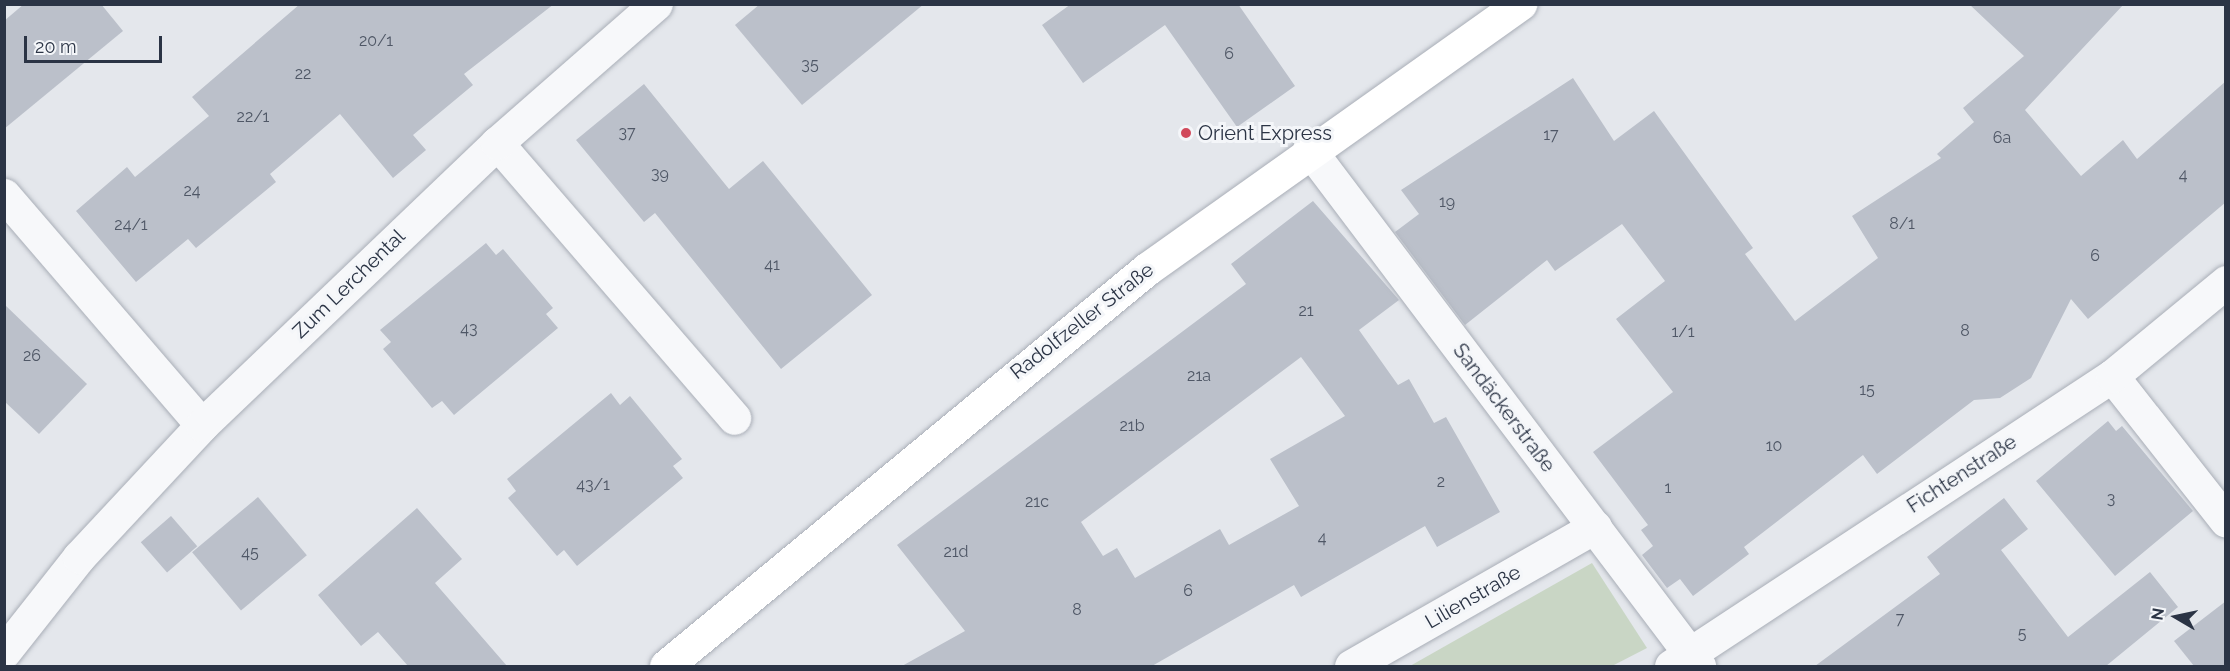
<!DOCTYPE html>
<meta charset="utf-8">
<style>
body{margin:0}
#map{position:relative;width:2230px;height:671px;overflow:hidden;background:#e4e7ec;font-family:Raleway,sans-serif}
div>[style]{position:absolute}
.green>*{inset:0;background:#c9d6c5}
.building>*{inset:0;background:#bbc0ca;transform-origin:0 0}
.roads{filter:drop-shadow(0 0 2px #a9aeb7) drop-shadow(0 0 2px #a9aeb7)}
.street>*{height:33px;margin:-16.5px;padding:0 16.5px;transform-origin:16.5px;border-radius:16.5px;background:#f7f8fa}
.secondary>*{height:33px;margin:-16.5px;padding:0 16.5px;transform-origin:16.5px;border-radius:16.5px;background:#fff}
.dots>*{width:16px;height:16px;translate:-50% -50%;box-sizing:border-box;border:3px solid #f4f6f9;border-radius:50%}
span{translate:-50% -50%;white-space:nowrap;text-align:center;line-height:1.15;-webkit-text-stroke:6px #f4f6f9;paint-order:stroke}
.number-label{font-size:16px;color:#4f5766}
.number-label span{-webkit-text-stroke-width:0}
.poi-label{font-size:20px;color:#2b3445}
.left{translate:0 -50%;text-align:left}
.street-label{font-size:20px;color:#2b3445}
.frame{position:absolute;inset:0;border:6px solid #2b3445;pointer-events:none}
.north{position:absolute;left:2146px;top:587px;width:60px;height:60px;-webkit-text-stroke:4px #f4f6f9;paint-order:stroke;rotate:279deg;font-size:16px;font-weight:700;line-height:24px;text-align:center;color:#2b3445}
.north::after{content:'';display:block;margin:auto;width:21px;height:27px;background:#2b3445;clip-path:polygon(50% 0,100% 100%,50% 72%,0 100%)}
.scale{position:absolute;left:24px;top:36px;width:138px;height:27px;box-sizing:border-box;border:3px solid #2b3445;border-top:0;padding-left:8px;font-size:18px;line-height:21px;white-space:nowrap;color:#2b3445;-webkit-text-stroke:4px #f4f6f9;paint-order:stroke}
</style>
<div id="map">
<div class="green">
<div style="clip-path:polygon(1592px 563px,1647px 648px,1612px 666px,1410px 666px)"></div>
</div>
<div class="building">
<div style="clip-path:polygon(24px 4px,101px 4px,123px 31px,4px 129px,4px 21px)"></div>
<div style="clip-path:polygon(300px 4px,554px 4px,464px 74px,473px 85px,413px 135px,426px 150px,393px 178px,340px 114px,270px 174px,276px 182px,196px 248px,188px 239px,136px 282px,76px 211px,127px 167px,135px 177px,209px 116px,192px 97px)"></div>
<div style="clip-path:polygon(760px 4px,924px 4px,802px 105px,735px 25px)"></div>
<div style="clip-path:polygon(1071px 4px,1238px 4px,1295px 86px,1237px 127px,1165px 25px,1083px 83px,1042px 25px)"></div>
<div style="clip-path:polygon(1969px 4px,2124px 4px,2025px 110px,2081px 176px,2123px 140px,2137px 159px,2226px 81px,2226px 202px,2088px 319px,2071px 299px,2031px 378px,2000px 398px,1974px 400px,1877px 474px,1863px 455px,1744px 547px,1749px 554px,1693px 596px,1680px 579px,1667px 588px,1642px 555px,1653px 546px,1641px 530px,1648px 525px,1593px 452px,1673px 392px,1616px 319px,1665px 281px,1622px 224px,1555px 271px,1547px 260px,1465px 325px,1395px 232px,1419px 214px,1401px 190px,1573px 78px,1614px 141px,1654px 111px,1753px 248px,1745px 254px,1795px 321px,1878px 258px,1852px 216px,1941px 158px,1937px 154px,1974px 122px,1963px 108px,2024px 56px)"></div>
<div style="clip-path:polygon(644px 84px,729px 189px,763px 161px,872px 295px,781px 369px,655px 213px,644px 222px,576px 140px)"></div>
<div style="clip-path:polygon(evenodd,1313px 201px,1399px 300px,1359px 330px,1398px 385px,1409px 379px,1434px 423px,1446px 417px,1500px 512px,1437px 547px,1425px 526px,1301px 597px,1294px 585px,1152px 666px,902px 666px,965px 631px,897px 545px,1246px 284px,1231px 264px,1313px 201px,1301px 357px,1345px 416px,1270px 459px,1299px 506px,1229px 545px,1220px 529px,1135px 578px,1117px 548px,1103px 556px,1081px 522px,1301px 357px)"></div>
<div style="clip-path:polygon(486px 243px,496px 255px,503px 249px,553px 308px,546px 314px,558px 328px,454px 415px,442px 401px,432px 408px,383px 349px,391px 342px,380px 330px)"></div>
<div style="clip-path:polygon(4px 304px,87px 384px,39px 434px,4px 401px)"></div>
<div style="clip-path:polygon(611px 393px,620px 405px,630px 396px,682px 459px,673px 466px,683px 478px,577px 566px,564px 550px,557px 556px,508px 498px,516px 491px,507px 479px)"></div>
<div style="clip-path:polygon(2108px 421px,2116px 431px,2122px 426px,2193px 511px,2115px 576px,2036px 481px)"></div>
<div style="left:258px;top:497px;width:76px;height:86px;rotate:50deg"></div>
<div style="clip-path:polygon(2004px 498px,2028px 529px,2001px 550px,2068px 637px,2150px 572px,2178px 607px,2106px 666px,1815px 666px,1940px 574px,1927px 557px)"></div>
<div style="clip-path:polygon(417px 508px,462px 559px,435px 583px,507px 666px,408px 666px,378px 632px,361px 646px,318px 595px)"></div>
<div style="left:171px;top:516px;width:40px;height:40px;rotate:49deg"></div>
<div style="clip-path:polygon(2226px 601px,2226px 666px,2194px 666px,2174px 641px)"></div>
</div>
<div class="roads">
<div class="street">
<div style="left:497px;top:143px;width:363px;rotate:49.2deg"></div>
<div style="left:1309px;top:149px;width:648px;rotate:52.97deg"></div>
<div style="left:4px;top:195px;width:303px;rotate:49.3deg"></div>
<div style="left:2112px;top:376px;width:184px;rotate:51.8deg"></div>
<div style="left:4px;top:652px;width:121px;rotate:-51.7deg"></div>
<div style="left:79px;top:557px;width:180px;rotate:-47deg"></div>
<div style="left:202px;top:425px;width:408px;rotate:-43.7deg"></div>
<div style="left:497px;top:143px;width:211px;rotate:-41.2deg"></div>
<div style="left:1351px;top:666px;width:281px;rotate:-29.7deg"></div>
<div style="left:1671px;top:666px;width:528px;rotate:-33.33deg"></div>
<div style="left:2112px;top:376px;width:148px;rotate:-39.5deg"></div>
</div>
<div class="secondary">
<div style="left:666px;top:666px;width:624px;rotate:-39.54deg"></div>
<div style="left:1147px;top:269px;width:458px;rotate:-35.4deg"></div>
</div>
</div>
<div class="dots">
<div style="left:1186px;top:133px;background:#d1495b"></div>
</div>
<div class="number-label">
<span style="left:376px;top:41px">20/1</span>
<span style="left:1229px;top:54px">6</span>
<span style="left:810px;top:65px">35</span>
<span style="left:303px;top:74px">22</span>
<span style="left:253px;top:117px">22/1</span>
<span style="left:627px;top:133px">37</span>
<span style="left:1551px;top:135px">17</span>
<span style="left:2002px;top:138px">6a</span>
<span style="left:660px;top:174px">39</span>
<span style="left:2183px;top:175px">4</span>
<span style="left:192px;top:191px">24</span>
<span style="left:1447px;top:202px">19</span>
<span style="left:1902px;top:224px">8/1</span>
<span style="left:131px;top:225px">24/1</span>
<span style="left:2095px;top:256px">6</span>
<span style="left:772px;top:265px">41</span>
<span style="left:1306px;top:311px">21</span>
<span style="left:469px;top:329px">43</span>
<span style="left:1965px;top:331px">8</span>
<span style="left:1683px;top:332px">1/1</span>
<span style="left:32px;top:356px">26</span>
<span style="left:1199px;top:376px">21a</span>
<span style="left:1867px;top:390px">15</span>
<span style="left:1132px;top:426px">21b</span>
<span style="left:1774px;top:446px">10</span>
<span style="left:1441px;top:482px">2</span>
<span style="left:593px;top:485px">43/1</span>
<span style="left:1668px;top:488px">1</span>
<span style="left:2111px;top:499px">3</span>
<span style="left:1037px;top:502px">21c</span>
<span style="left:1322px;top:538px">4</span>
<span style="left:956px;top:552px">21d</span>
<span style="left:250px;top:553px">45</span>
<span style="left:1188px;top:591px">6</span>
<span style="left:1077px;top:610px">8</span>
<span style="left:1900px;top:619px">7</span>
<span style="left:2022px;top:634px">5</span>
</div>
<div class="poi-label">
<span class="left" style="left:1198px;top:133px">Orient Express</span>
</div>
<div class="street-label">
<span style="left:349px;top:284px;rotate:-44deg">Zum Lerchental</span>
<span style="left:1082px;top:321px;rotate:-38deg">Radolfzeller Straße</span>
<span style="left:1504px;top:408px;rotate:53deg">Sandäckerstraße</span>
<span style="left:1962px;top:474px;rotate:-33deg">Fichtenstraße</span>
<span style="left:1473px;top:597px;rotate:-30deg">Lilienstraße</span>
</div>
<div class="frame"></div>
<div class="north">N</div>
<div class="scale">20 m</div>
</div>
